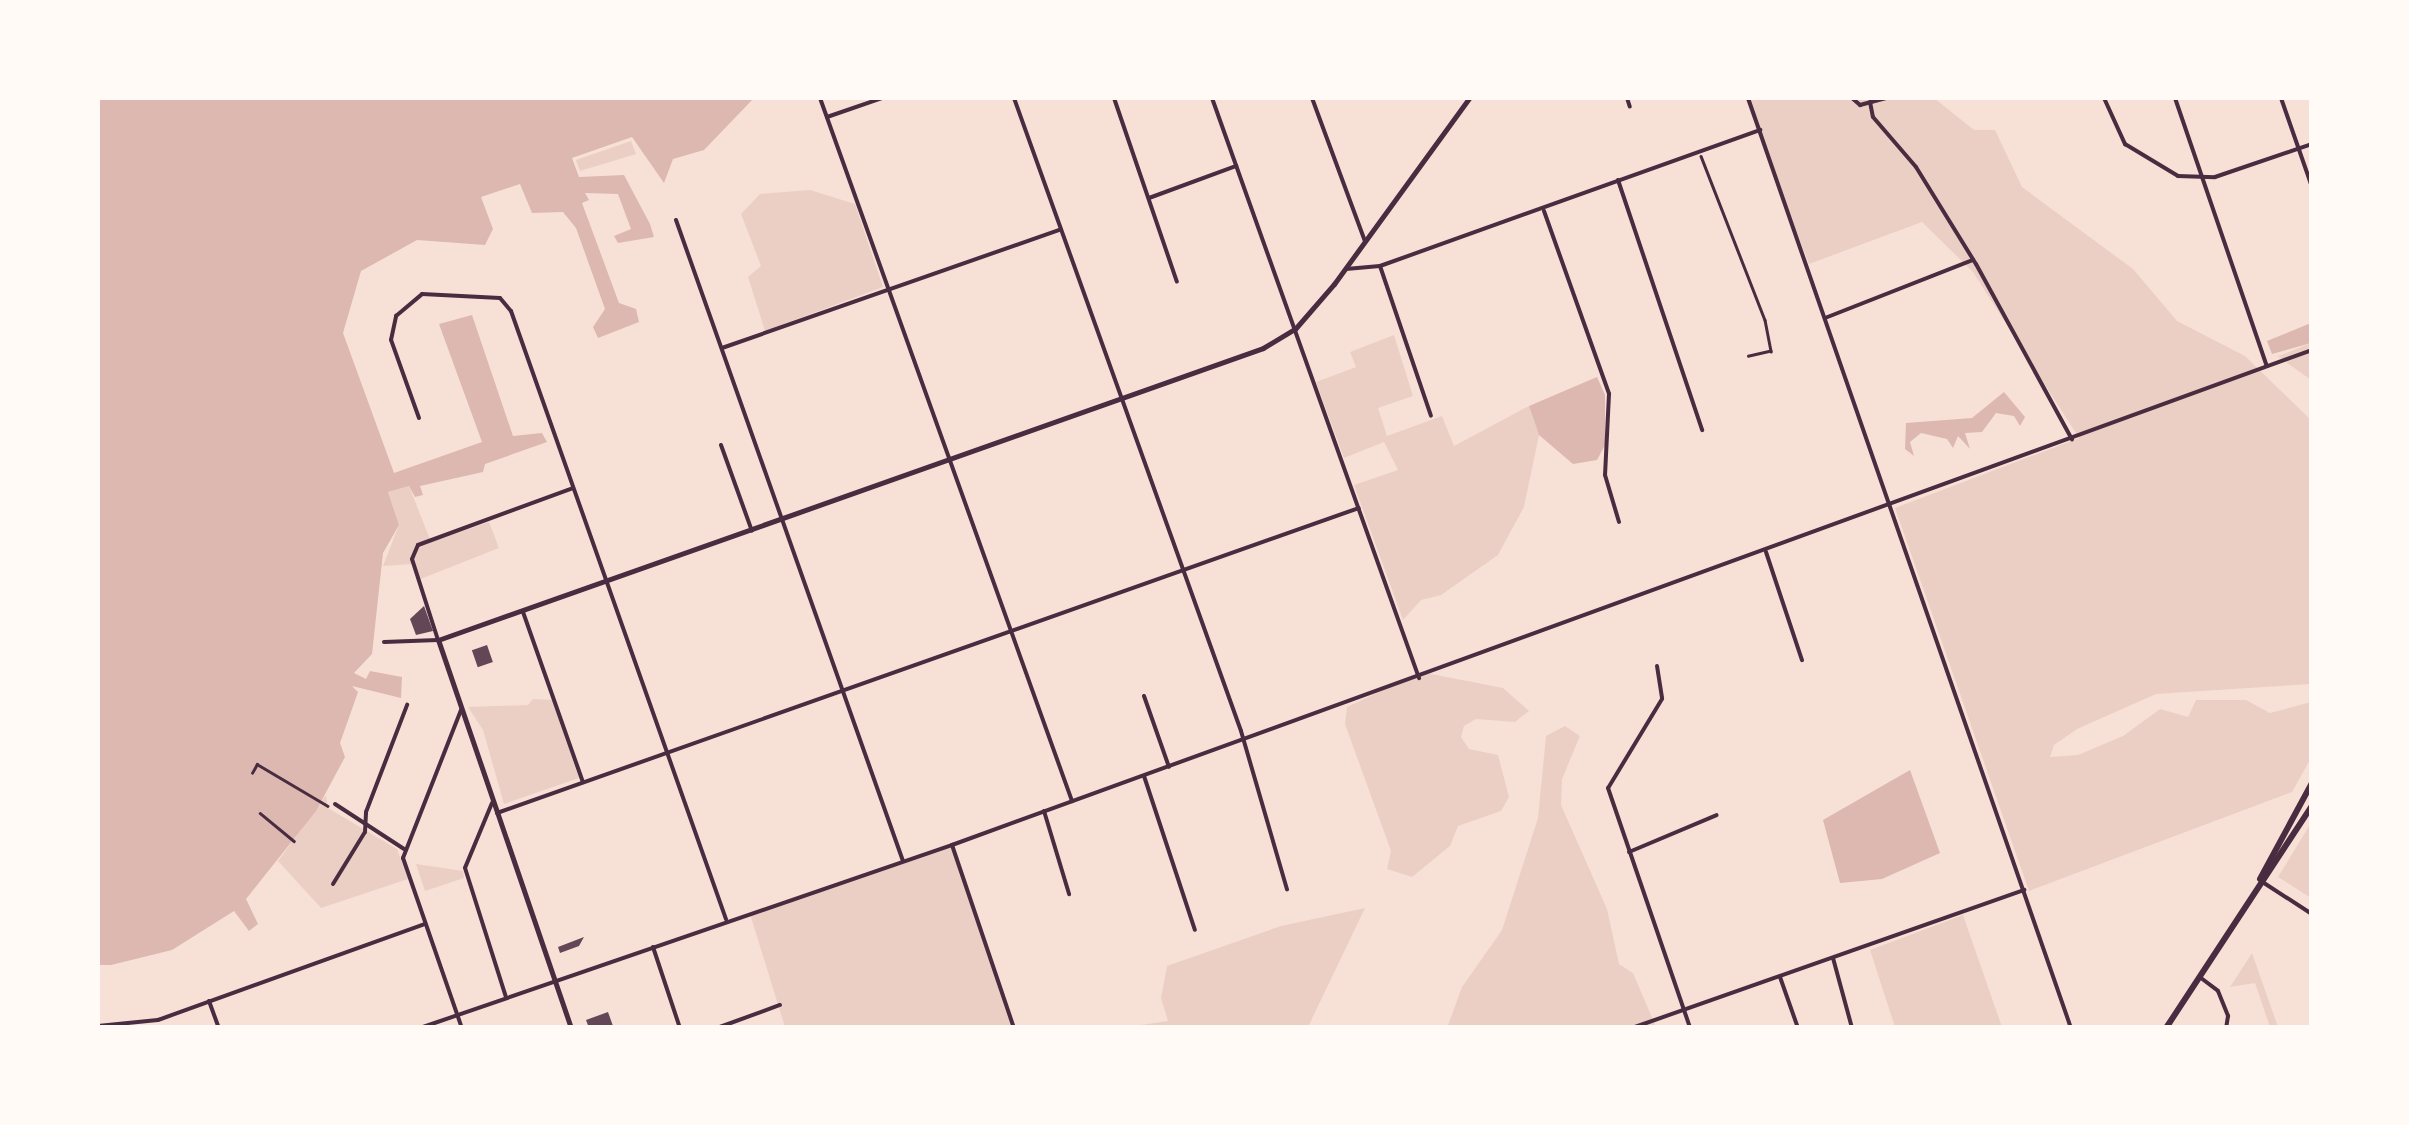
<!DOCTYPE html>
<style>
body{margin:0}
#map{position:relative;width:2409px;height:1125px;overflow:hidden;background:#f7e1d7;font-family:"Asap Condensed",sans-serif}
div>[style]{position:absolute}
.green>*{inset:0;background:#ebcfc5}
.water>*{inset:0;background:#dcb8b0}
.building>*{inset:0;background:#644757;transform-origin:0 0}
.path>*{height:2.5px;margin:-1.25px;padding:0 1.25px;transform-origin:1.25px;border-radius:1.25px;background:#4a2c40}
.minor>*{height:4px;margin:-2px;padding:0 2px;transform-origin:2px;border-radius:2px;background:#4a2c40}
.tertiary>*{height:5px;margin:-2.5px;padding:0 2.5px;transform-origin:2.5px;border-radius:2.5px;background:#4a2c40}
.primary>*{height:6px;margin:-3px;padding:0 3px;transform-origin:3px;border-radius:3px;background:#4a2c40}
span{translate:-50% -50%;white-space:nowrap;text-align:center;line-height:1.15;-webkit-text-stroke:10px #fffaf5;paint-order:stroke}
.frame{position:absolute;inset:0;border:100px solid #fffaf5;pointer-events:none}
</style>
<div id="map">
<div class="green">
<div style="clip-path:polygon(1745px 98px,1934px 98px,1974px 130px,1995px 130px,2022px 187px,2133px 269px,2177px 321px,2245px 356px,2311px 420px,2311px 684px,2156px 694px,2077px 729px,2054px 745px,2050px 757px,2078px 755px,2123px 736px,2160px 709px,2188px 717px,2196px 700px,2246px 700px,2270px 713px,2311px 702px,2311px 758px,2292px 792px,2029px 891px,1895px 508px,2079px 438px,1973px 272px,1922px 222px,1809px 264px)"></div>
<div style="clip-path:polygon(631px 141px,636px 154px,580px 171px,576px 160px)"></div>
<div style="clip-path:polygon(810px 190px,855px 204px,883px 287px,765px 331px,748px 277px,761px 266px,741px 214px,760px 194px)"></div>
<div style="clip-path:polygon(1394px 335px,1413px 396px,1378px 408px,1387px 436px,1442px 416px,1454px 446px,1529px 406px,1539px 435px,1524px 507px,1498px 555px,1441px 595px,1421px 600px,1403px 620px,1354px 485px,1398px 470px,1384px 442px,1344px 458px,1316px 382px,1356px 367px,1350px 352px)"></div>
<div style="clip-path:polygon(2311px 343px,2311px 380px,2276px 355px,2279px 356px)"></div>
<div style="clip-path:polygon(409px 486px,431px 542px,489px 522px,499px 548px,418px 580px,412px 564px,383px 566px,399px 525px,388px 492px)"></div>
<div style="clip-path:polygon(1421px 672px,1503px 688px,1529px 711px,1515px 722px,1476px 719px,1464px 726px,1461px 737px,1469px 749px,1498px 755px,1509px 797px,1501px 811px,1458px 826px,1450px 846px,1412px 877px,1387px 869px,1391px 851px,1345px 724px,1347px 707px)"></div>
<div style="clip-path:polygon(533px 699px,552px 700px,579px 778px,504px 804px,483px 730px,468px 707px,528px 705px)"></div>
<div style="clip-path:polygon(1565px 726px,1580px 736px,1562px 779px,1561px 805px,1607px 909px,1619px 964px,1633px 973px,1656px 1027px,1447px 1028px,1462px 987px,1502px 930px,1538px 818px,1546px 736px)"></div>
<div style="clip-path:polygon(326px 795px,328px 808px,397px 849px,408px 879px,321px 908px,278px 861px)"></div>
<div style="clip-path:polygon(2311px 823px,2311px 898px,2278px 877px)"></div>
<div style="clip-path:polygon(952px 845px,1014px 1027px,785px 1027px,750px 914px)"></div>
<div style="clip-path:polygon(416px 864px,463px 871px,464px 878px,425px 891px)"></div>
<div style="clip-path:polygon(1365px 908px,1308px 1027px,1127px 1027px,1168px 1021px,1161px 998px,1167px 966px,1281px 926px)"></div>
<div style="clip-path:polygon(1963px 915px,2002px 1027px,1895px 1027px,1870px 950px)"></div>
<div style="clip-path:polygon(2252px 953px,2278px 1027px,2270px 1027px,2255px 983px,2230px 987px)"></div>
</div>
<div class="water">
<div style="clip-path:polygon(98px 98px,754px 98px,704px 150px,673px 159px,664px 183px,632px 137px,572px 158px,579px 177px,624px 175px,650px 224px,654px 237px,618px 243px,614px 236px,631px 229px,618px 194px,585px 193px,589px 200px,582px 203px,619px 303px,636px 309px,639px 322px,598px 338px,593px 327px,605px 309px,576px 228px,563px 212px,532px 213px,520px 184px,481px 197px,493px 229px,485px 245px,417px 240px,361px 271px,343px 333px,394px 473px,482px 442px,439px 324px,472px 315px,513px 436px,542px 433px,547px 442px,485px 464px,483px 472px,420px 486px,423px 495px,415px 497px,409px 486px,388px 492px,399px 525px,383px 553px,372px 654px,354px 673px,366px 679px,370px 671px,402px 677px,401px 698px,352px 686px,358px 692px,340px 743px,345px 757px,316px 811px,246px 899px,258px 924px,249px 931px,234px 911px,172px 950px,111px 965px,98px 965px)"></div>
<div style="clip-path:polygon(2311px 323px,2311px 343px,2272px 354px,2267px 341px)"></div>
<div style="clip-path:polygon(1597px 377px,1605px 395px,1605px 445px,1597px 460px,1573px 464px,1539px 435px,1529px 406px)"></div>
<div style="clip-path:polygon(2004px 392px,2025px 417px,2020px 426px,2014px 416px,1996px 413px,1982px 432px,1965px 433px,1970px 449px,1958px 436px,1953px 448px,1947px 439px,1921px 433px,1910px 442px,1914px 456px,1905px 449px,1906px 423px,1972px 418px)"></div>
<div style="clip-path:polygon(1910px 770px,1940px 853px,1882px 879px,1840px 883px,1823px 820px)"></div>
</div>
<div class="building">
<div style="clip-path:polygon(424px 606px,433px 631px,416px 635px,410px 619px)"></div>
<div style="left:487px;top:645px;width:18px;height:16px;rotate:71deg"></div>
<div style="clip-path:polygon(584px 937px,579px 946px,560px 953px,558px 947px)"></div>
<div style="clip-path:polygon(608px 1012px,613px 1026px,589px 1028px,586px 1020px)"></div>
</div>
<div class="path">
<div style="left:1701px;top:156px;width:176px;rotate:68.7deg"></div>
<div style="left:1765px;top:320px;width:32px;rotate:79deg"></div>
<div style="left:1771px;top:351px;width:23px;rotate:167deg"></div>
<div style="left:252px;top:773px;width:10px;rotate:-61deg"></div>
<div style="left:257px;top:764px;width:82px;rotate:30.6deg"></div>
<div style="left:260px;top:813px;width:44px;rotate:39.5deg"></div>
</div>
<div class="minor">
<div style="left:820px;top:98px;width:747px;rotate:70.28deg"></div>
<div style="left:1014px;top:98px;width:672px;rotate:70.27deg"></div>
<div style="left:1241px;top:731px;width:165px;rotate:73.8deg"></div>
<div style="left:1114px;top:98px;width:194px;rotate:71.1deg"></div>
<div style="left:1212px;top:98px;width:616px;rotate:70.36deg"></div>
<div style="left:1312px;top:98px;width:153px;rotate:69.7deg"></div>
<div style="left:1627px;top:98px;width:9px;rotate:72deg"></div>
<div style="left:1748px;top:98px;width:984px;rotate:70.85deg"></div>
<div style="left:1852px;top:98px;width:11px;rotate:41deg"></div>
<div style="left:1860px;top:105px;width:28px;rotate:-15deg"></div>
<div style="left:2104px;top:98px;width:51px;rotate:65.5deg"></div>
<div style="left:2125px;top:144px;width:62px;rotate:31.1deg"></div>
<div style="left:2178px;top:176px;width:37px;rotate:2deg"></div>
<div style="left:2215px;top:177px;width:102px;rotate:-18.8deg"></div>
<div style="left:2175px;top:98px;width:283px;rotate:71.1deg"></div>
<div style="left:2281px;top:98px;width:94px;rotate:70.8deg"></div>
<div style="left:1870px;top:102px;width:15px;rotate:79deg"></div>
<div style="left:1873px;top:117px;width:66px;rotate:49.3deg"></div>
<div style="left:1916px;top:167px;width:114px;rotate:58.3deg"></div>
<div style="left:1976px;top:264px;width:200px;rotate:61.3deg"></div>
<div style="left:827px;top:117px;width:58px;rotate:-19.1deg"></div>
<div style="left:1618px;top:180px;width:264px;rotate:71.4deg"></div>
<div style="left:1149px;top:198px;width:93px;rotate:-20.2deg"></div>
<div style="left:1544px;top:211px;width:194px;rotate:70.4deg"></div>
<div style="left:1609px;top:394px;width:81px;rotate:92.8deg"></div>
<div style="left:1605px;top:475px;width:49px;rotate:73.4deg"></div>
<div style="left:676px;top:220px;width:680px;rotate:70.5deg"></div>
<div style="left:1380px;top:266px;width:158px;rotate:71.2deg"></div>
<div style="left:1346px;top:269px;width:34px;rotate:-5deg"></div>
<div style="left:1380px;top:266px;width:404px;rotate:-19.7deg"></div>
<div style="left:1825px;top:318px;width:159px;rotate:-21.4deg"></div>
<div style="left:722px;top:348px;width:359px;rotate:-19.3deg"></div>
<div style="left:419px;top:418px;width:83px;rotate:-109.7deg"></div>
<div style="left:391px;top:340px;width:25px;rotate:-78deg"></div>
<div style="left:396px;top:316px;width:34px;rotate:-40deg"></div>
<div style="left:422px;top:294px;width:78px;rotate:2.9deg"></div>
<div style="left:500px;top:298px;width:17px;rotate:50deg"></div>
<div style="left:511px;top:311px;width:645px;rotate:70.53deg"></div>
<div style="left:721px;top:445px;width:91px;rotate:70.2deg"></div>
<div style="left:1766px;top:552px;width:114px;rotate:71.6deg"></div>
<div style="left:523px;top:612px;width:180px;rotate:70.6deg"></div>
<div style="left:384px;top:642px;width:54px;rotate:-2.1deg"></div>
<div style="left:438px;top:640px;width:85px;rotate:-107.8deg"></div>
<div style="left:412px;top:559px;width:15px;rotate:-67deg"></div>
<div style="left:418px;top:545px;width:165px;rotate:-20.2deg"></div>
<div style="left:1657px;top:666px;width:33px;rotate:81deg"></div>
<div style="left:1662px;top:699px;width:104px;rotate:121.2deg"></div>
<div style="left:1608px;top:788px;width:254px;rotate:71.1deg"></div>
<div style="left:1144px;top:696px;width:75px;rotate:70.6deg"></div>
<div style="left:461px;top:710px;width:159px;rotate:111.4deg"></div>
<div style="left:403px;top:858px;width:180px;rotate:70.9deg"></div>
<div style="left:1144px;top:776px;width:162px;rotate:71.7deg"></div>
<div style="left:492px;top:803px;width:70px;rotate:112.6deg"></div>
<div style="left:465px;top:868px;width:135px;rotate:72.4deg"></div>
<div style="left:335px;top:804px;width:82px;rotate:33.1deg"></div>
<div style="left:1044px;top:811px;width:87px;rotate:73.2deg"></div>
<div style="left:497px;top:813px;width:914px;rotate:-19.49deg"></div>
<div style="left:952px;top:845px;width:193px;rotate:71.3deg"></div>
<div style="left:1629px;top:852px;width:95px;rotate:-22.8deg"></div>
<div style="left:2264px;top:883px;width:57px;rotate:32.9deg"></div>
<div style="left:333px;top:884px;width:61px;rotate:-58.4deg"></div>
<div style="left:365px;top:832px;width:20px;rotate:-87deg"></div>
<div style="left:366px;top:812px;width:115px;rotate:-69deg"></div>
<div style="left:653px;top:947px;width:85px;rotate:71.6deg"></div>
<div style="left:1833px;top:958px;width:73px;rotate:74.8deg"></div>
<div style="left:1780px;top:977px;width:54px;rotate:70.6deg"></div>
<div style="left:2201px;top:978px;width:21px;rotate:37deg"></div>
<div style="left:2218px;top:991px;width:27px;rotate:68deg"></div>
<div style="left:2228px;top:1016px;width:12px;rotate:99deg"></div>
<div style="left:209px;top:1001px;width:29px;rotate:70deg"></div>
<div style="left:98px;top:1026px;width:60px;rotate:-5.7deg"></div>
<div style="left:158px;top:1020px;width:284px;rotate:-19.8deg"></div>
<div style="left:420px;top:1028px;width:563px;rotate:-18.98deg"></div>
<div style="left:952px;top:845px;width:1447px;rotate:-20deg"></div>
<div style="left:717px;top:1028px;width:67px;rotate:-20.1deg"></div>
<div style="left:1632px;top:1028px;width:416px;rotate:-19.4deg"></div>
</div>
<div class="tertiary">
<div style="left:571px;top:1028px;width:410px;rotate:-108.9deg"></div>
<div style="left:438px;top:640px;width:875px;rotate:-19.49deg"></div>
<div style="left:1263px;top:348px;width:37px;rotate:-31deg"></div>
<div style="left:1295px;top:329px;width:60px;rotate:-49.1deg"></div>
<div style="left:1334px;top:284px;width:230px;rotate:-54deg"></div>
</div>
<div class="primary">
<div style="left:2260px;top:879px;width:109px;rotate:-61.6deg"></div>
<div style="left:2166px;top:1028px;width:266px;rotate:-56.7deg"></div>
</div>
<div class="frame"></div>
</div>
